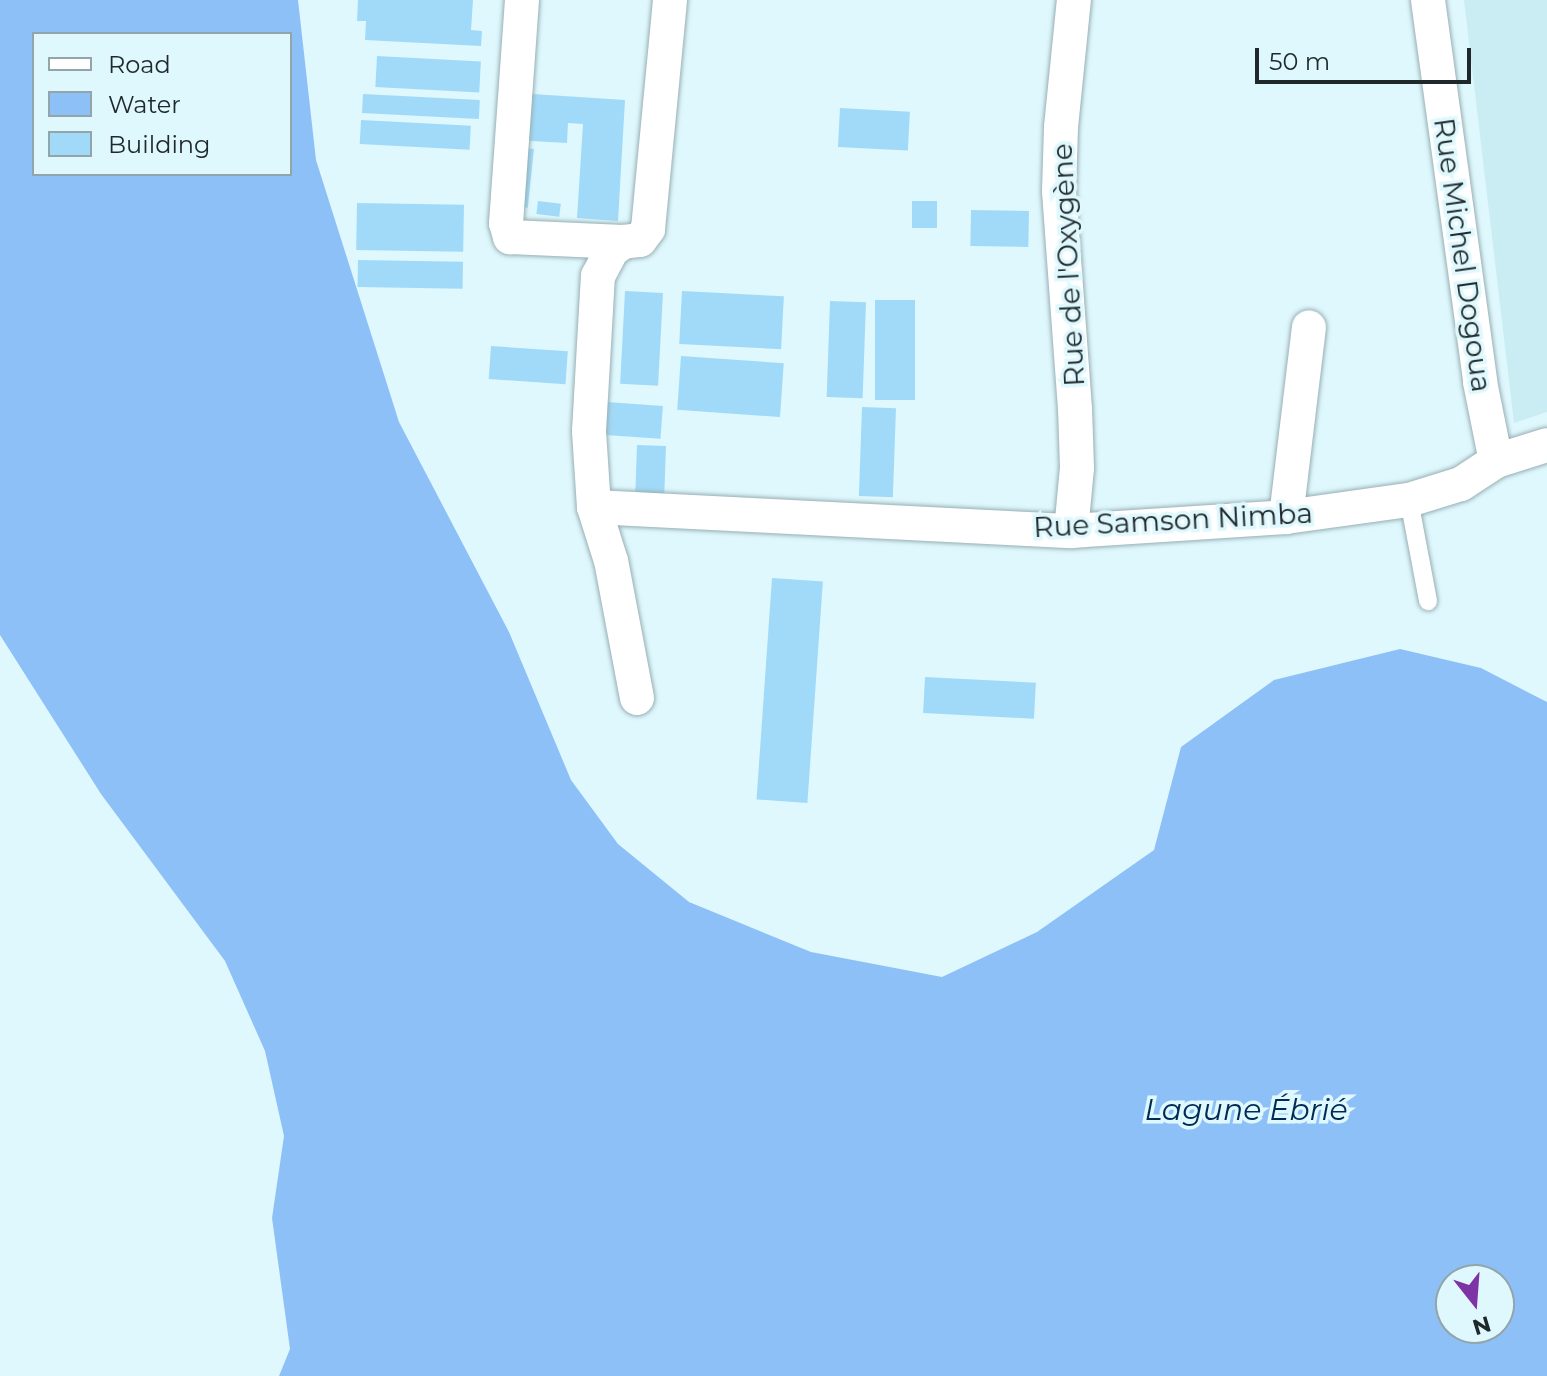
<!DOCTYPE html>
<meta charset="utf-8">
<style>
body{margin:0}
#map{position:relative;width:1547px;height:1376px;overflow:hidden;background:#dff8fd;font-family:Montserrat,sans-serif}
div>[style]{position:absolute}
.built>*{inset:0;background:#caecf3}
.water>*{inset:0;background:#8ec0f8}
.building>*{inset:0;background:#a1daf8;transform-origin:0 0}
.roads{filter:drop-shadow(0 0 2px #97afb4) drop-shadow(0 0 2px #97afb4)}
.service>*{height:18px;margin:-9px;padding:0 9px;transform-origin:9px;border-radius:9px;background:#fff}
.minor>*{height:34px;margin:-17px;padding:0 17px;transform-origin:17px;border-radius:17px;background:#fff}
span{translate:-50% -50%;white-space:nowrap;text-align:center;line-height:1.15;-webkit-text-stroke:7px #dff8fd;paint-order:stroke}
.street-label{font-size:28px;color:#1f282a}
.water-label{font-size:30px;color:#002b55;font-style:italic}
.legend{position:absolute;left:32px;top:32px;width:260px;height:144px;box-sizing:border-box;background:#dff8fd;border:2px solid #92a5a9;margin:0;padding:10px 14px;list-style:none;font-size:24px;color:#1f282a}
.legend li{display:flex;align-items:center;gap:16px;height:40px}
.legend b{width:40px;border:2px solid #92a5a9}
.north{position:absolute;left:1435px;top:1264px;width:80px;height:80px;box-sizing:border-box;background:#dff8fd;border:2px solid #92a5a9;border-radius:50%;rotate:163deg;font-size:22px;font-weight:700;line-height:32px;text-align:center;color:#1f282a}
.north::after{content:'';display:block;margin:auto;width:28px;height:36px;background:#7f34a5;clip-path:polygon(50% 0,100% 100%,50% 72%,0 100%)}
.scale{position:absolute;left:1255px;top:48px;width:216px;height:36px;box-sizing:border-box;border:4px solid #1f282a;border-top:0;padding-left:10px;font-size:24px;line-height:28px;white-space:nowrap;color:#1f282a;-webkit-text-stroke:6px #dff8fd;paint-order:stroke}
</style>
<div id="map">
<div class="built">
<div style="clip-path:polygon(1464px 0,1547px 0,1547px 412px,1514px 423px)"></div>
</div>
<div class="water">
<div style="clip-path:polygon(evenodd,0 0,298px 0,316px 160px,399px 422px,509px 632px,571px 780px,618px 844px,689px 902px,811px 952px,942px 977px,1037px 932px,1154px 850px,1181px 747px,1274px 680px,1400px 649px,1481px 668px,1547px 702px,1547px 1376px,279px 1376px,290px 1349px,272px 1218px,284px 1136px,265px 1051px,225px 961px,101px 794px,0 635px,0 0,34px 34px,290px 34px,290px 174px,34px 174px,34px 34px,0 0,1451px 1280px,1499px 1280px,1499px 1328px,1451px 1328px,1451px 1280px)"></div>
</div>
<div class="building">
<div style="clip-path:polygon(358px 0,473px 0,471px 30px,482px 31px,481px 46px,365px 40px,366px 21px,357px 21px)"></div>
<div style="left:377px;top:56px;width:104px;height:31px;rotate:3deg"></div>
<div style="clip-path:polygon(517px 93px,625px 100px,618px 221px,577px 218px,583px 124px,568px 123px,567px 143px,514px 140px)"></div>
<div style="left:363px;top:94px;width:117px;height:19px;rotate:3deg"></div>
<div style="left:840px;top:108px;width:70px;height:39px;rotate:3deg"></div>
<div style="left:361px;top:120px;width:110px;height:24px;rotate:3deg"></div>
<div style="left:515px;top:147px;width:19px;height:59px;rotate:6deg"></div>
<div style="left:538px;top:201px;width:23px;height:13px;rotate:7deg"></div>
<div style="left:912px;top:201px;width:25px;height:27px"></div>
<div style="left:357px;top:203px;width:107px;height:47px;rotate:1deg"></div>
<div style="left:971px;top:210px;width:58px;height:36px;rotate:1deg"></div>
<div style="left:358px;top:260px;width:105px;height:27px;rotate:1deg"></div>
<div style="left:625px;top:291px;width:38px;height:93px;rotate:3deg"></div>
<div style="left:682px;top:291px;width:102px;height:53px;rotate:3deg"></div>
<div style="left:875px;top:300px;width:40px;height:100px"></div>
<div style="left:830px;top:301px;width:36px;height:96px;rotate:2deg"></div>
<div style="left:491px;top:346px;width:77px;height:33px;rotate:4deg"></div>
<div style="left:681px;top:356px;width:103px;height:54px;rotate:4deg"></div>
<div style="left:593px;top:401px;width:70px;height:33px;rotate:4deg"></div>
<div style="left:862px;top:407px;width:34px;height:89px;rotate:2deg"></div>
<div style="left:637px;top:445px;width:29px;height:59px;rotate:2deg"></div>
<div style="left:772px;top:578px;width:51px;height:222px;rotate:4deg"></div>
<div style="left:925px;top:677px;width:111px;height:36px;rotate:3deg"></div>
</div>
<div class="roads">
<div class="service">
<div style="left:1409px;top:500px;width:103px;rotate:79.3deg"></div>
</div>
<div class="minor">
<div style="left:522px;top:0;width:224px;rotate:94.1deg"></div>
<div style="left:506px;top:223px;width:15px;rotate:74deg"></div>
<div style="left:510px;top:237px;width:113px;rotate:2.5deg"></div>
<div style="left:1428px;top:0;width:386px;rotate:82.2deg"></div>
<div style="left:1480px;top:382px;width:81px;rotate:78.6deg"></div>
<div style="left:594px;top:507px;width:478px;rotate:2.9deg"></div>
<div style="left:1071px;top:531px;width:215px;rotate:-3.7deg"></div>
<div style="left:1286px;top:517px;width:124px;rotate:-7.9deg"></div>
<div style="left:1409px;top:500px;width:54px;rotate:-17.1deg"></div>
<div style="left:1461px;top:484px;width:42px;rotate:-33.3deg"></div>
<div style="left:1496px;top:461px;width:53px;rotate:-17.4deg"></div>
<div style="left:1286px;top:517px;width:191px;rotate:-83.1deg"></div>
<div style="left:1071px;top:531px;width:63px;rotate:-84.6deg"></div>
<div style="left:1077px;top:468px;width:59px;rotate:-91.9deg"></div>
<div style="left:1075px;top:409px;width:219px;rotate:-94.2deg"></div>
<div style="left:1059px;top:191px;width:64px;rotate:-88.2deg"></div>
<div style="left:1061px;top:127px;width:128px;rotate:-84.2deg"></div>
<div style="left:637px;top:698px;width:139px;rotate:-100.7deg"></div>
<div style="left:611px;top:561px;width:57px;rotate:-107.5deg"></div>
<div style="left:594px;top:507px;width:76px;rotate:-93.8deg"></div>
<div style="left:589px;top:431px;width:155px;rotate:-86.7deg"></div>
<div style="left:598px;top:276px;width:30px;rotate:-62deg"></div>
<div style="left:612px;top:250px;width:14px;rotate:-36deg"></div>
<div style="left:623px;top:242px;width:17px;rotate:-7deg"></div>
<div style="left:640px;top:240px;width:14px;rotate:-54deg"></div>
<div style="left:648px;top:229px;width:230px;rotate:-84.5deg"></div>
</div>
</div>
<div class="street-label">
<span style="left:1463px;top:255px;rotate:82deg">Rue Michel Dogoua</span>
<span style="left:1068px;top:265px;rotate:-93deg">Rue de l'Oxygène</span>
<span style="left:1173px;top:520px;rotate:-3deg">Rue Samson Nimba</span>
</div>
<div class="water-label">
<span style="left:1246px;top:1110px">Lagune Ébrié</span>
</div>
<ul class="legend">
<li><b style="height:10px;background:#fff"></b>Road</li>
<li><b style="height:22px;background:#8ec0f8"></b>Water</li>
<li><b style="height:22px;background:#a1daf8"></b>Building</li>
</ul>
<div class="north">N</div>
<div class="scale">50 m</div>
</div>
